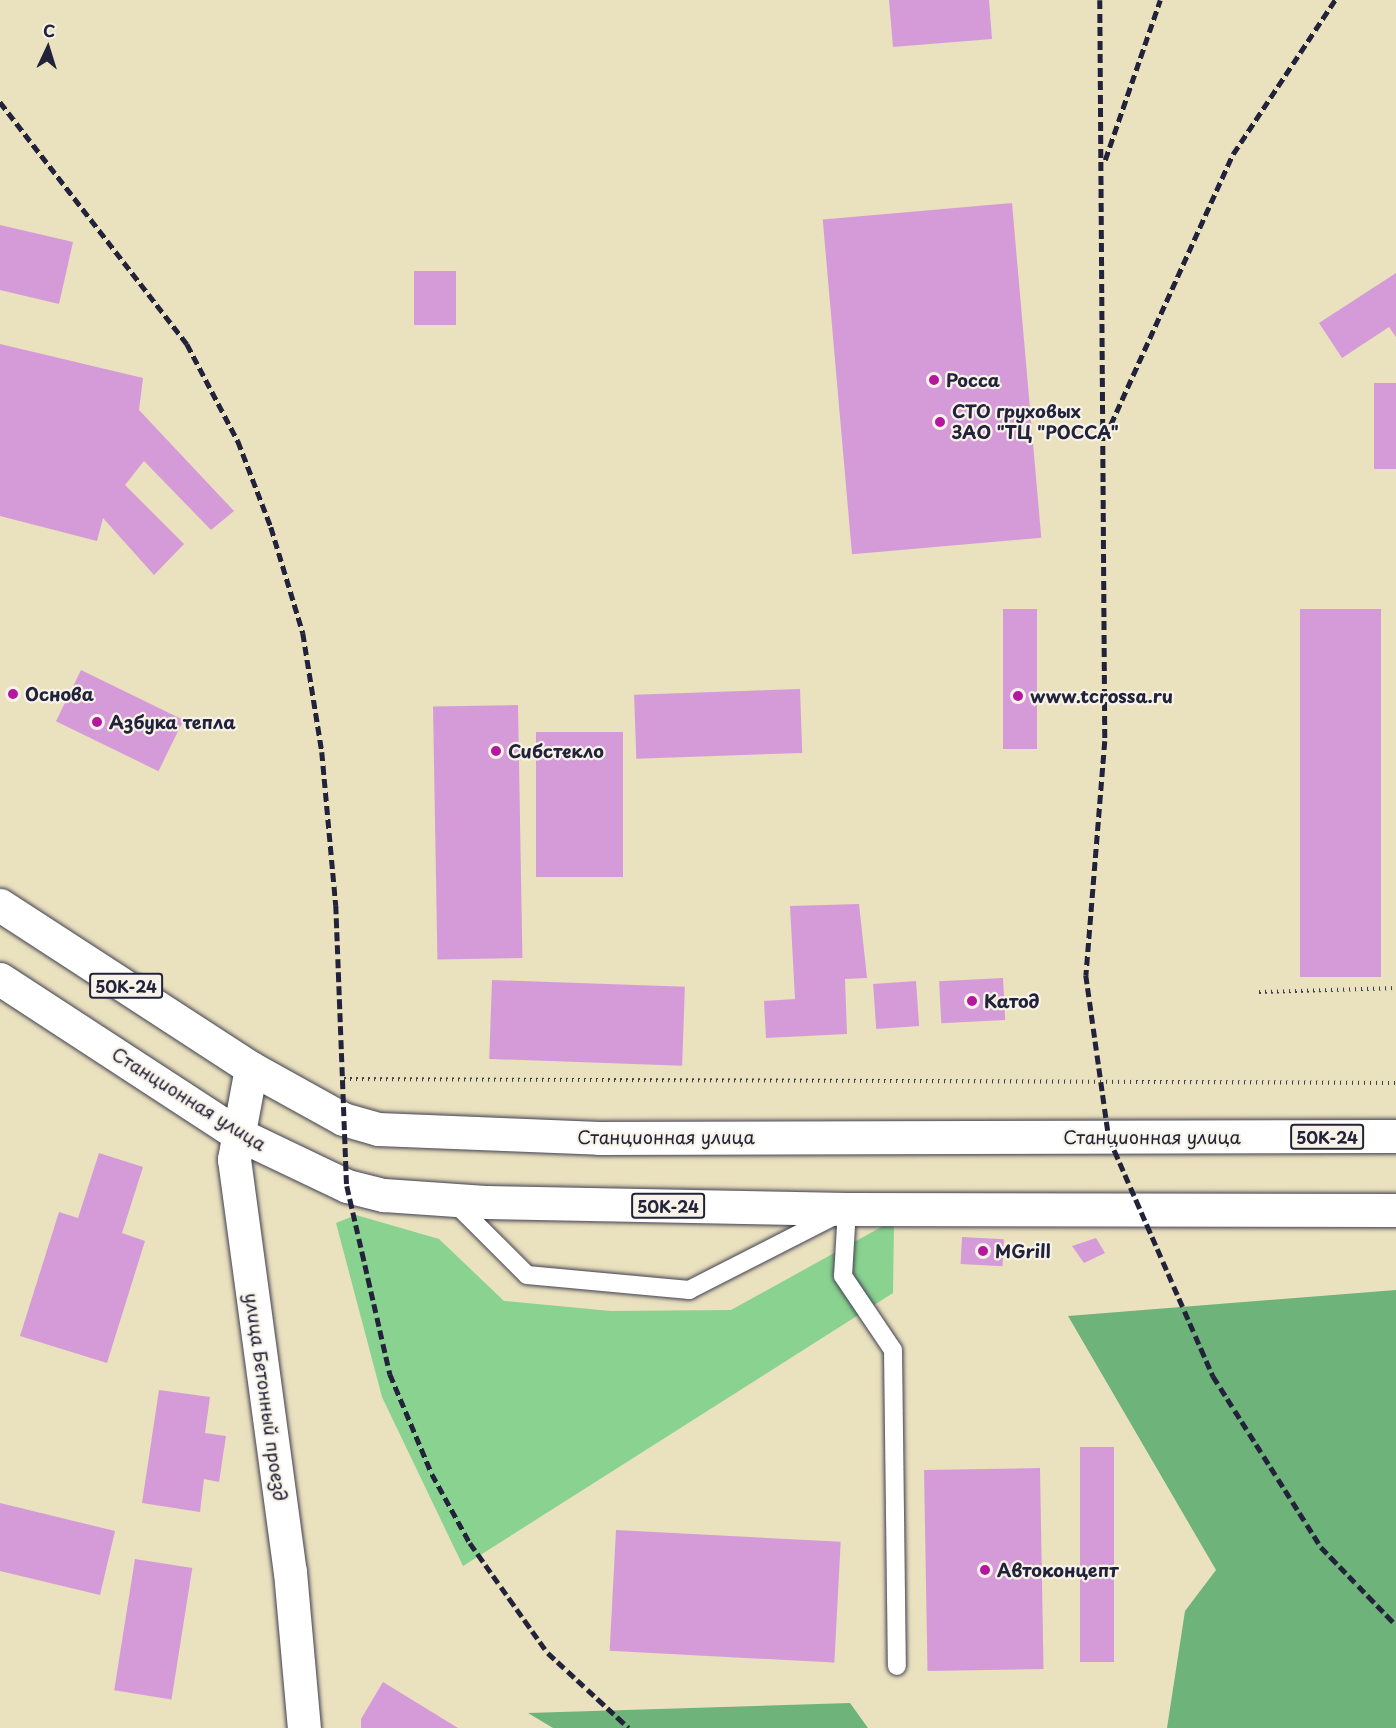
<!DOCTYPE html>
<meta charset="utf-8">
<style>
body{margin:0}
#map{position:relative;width:1396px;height:1728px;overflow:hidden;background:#eae1bf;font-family:"Playpen Sans",sans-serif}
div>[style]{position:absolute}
.green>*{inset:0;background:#89d28f}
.forest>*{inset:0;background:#6eb47a}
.building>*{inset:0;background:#d59bd8;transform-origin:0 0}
.path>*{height:4px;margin-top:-2px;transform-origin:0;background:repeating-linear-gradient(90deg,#403f4f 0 1.5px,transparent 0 6px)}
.roads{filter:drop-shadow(0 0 2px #403f4f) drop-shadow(0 0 2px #403f4f)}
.service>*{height:18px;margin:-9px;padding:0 9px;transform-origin:9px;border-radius:9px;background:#fff}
.tertiary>*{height:33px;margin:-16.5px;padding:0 16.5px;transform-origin:16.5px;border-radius:16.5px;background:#fff}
.primary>*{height:33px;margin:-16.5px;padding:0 16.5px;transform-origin:16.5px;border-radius:16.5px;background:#fff}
.rail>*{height:4.5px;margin-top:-2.25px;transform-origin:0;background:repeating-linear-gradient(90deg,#22223b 0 9px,transparent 0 13.5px)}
.dots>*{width:16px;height:16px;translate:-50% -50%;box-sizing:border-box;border:3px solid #f7f3e8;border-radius:50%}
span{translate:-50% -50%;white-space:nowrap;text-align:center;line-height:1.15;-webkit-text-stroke:4.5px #f7f3e8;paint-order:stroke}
.shield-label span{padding:2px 4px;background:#f7f3e8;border:2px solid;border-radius:4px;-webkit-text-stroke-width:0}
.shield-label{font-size:16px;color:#22223b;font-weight:700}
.poi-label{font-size:18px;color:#22223b;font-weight:700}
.left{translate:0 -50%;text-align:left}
.street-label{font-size:18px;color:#22223b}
.north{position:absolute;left:18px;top:18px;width:60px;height:60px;-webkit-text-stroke:4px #f7f3e8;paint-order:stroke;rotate:4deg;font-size:16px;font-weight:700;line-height:24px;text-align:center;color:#22223b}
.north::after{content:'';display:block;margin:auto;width:21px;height:27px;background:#22223b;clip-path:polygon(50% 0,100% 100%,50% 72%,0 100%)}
</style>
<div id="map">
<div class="green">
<div style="clip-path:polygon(356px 1215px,439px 1239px,504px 1301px,611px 1311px,731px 1310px,894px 1220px,893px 1293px,463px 1566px,382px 1397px,336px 1223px)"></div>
</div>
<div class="forest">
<div style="clip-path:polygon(1396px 1290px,1396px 1728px,1167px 1728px,1185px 1611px,1216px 1570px,1068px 1316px)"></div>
<div style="clip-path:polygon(850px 1703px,868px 1728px,553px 1728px,528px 1713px)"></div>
</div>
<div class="building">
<div style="clip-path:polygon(889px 0,989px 0,992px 39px,893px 47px)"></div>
<div style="left:1012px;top:203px;width:336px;height:190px;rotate:85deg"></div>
<div style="clip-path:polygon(0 225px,73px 242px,59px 304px,0 290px)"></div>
<div style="left:456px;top:271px;width:54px;height:42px;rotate:90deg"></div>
<div style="clip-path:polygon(1396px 273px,1396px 337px,1389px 327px,1342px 358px,1319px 323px)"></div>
<div style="clip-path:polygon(0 344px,143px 378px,139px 410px,234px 511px,211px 530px,144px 461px,125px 485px,184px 544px,154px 575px,103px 518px,97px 541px,0 516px)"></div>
<div style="left:1374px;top:383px;width:22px;height:86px"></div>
<div style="left:1003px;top:609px;width:34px;height:140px"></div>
<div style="left:1300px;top:609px;width:81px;height:368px"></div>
<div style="left:81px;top:670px;width:114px;height:57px;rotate:26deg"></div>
<div style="left:800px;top:689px;width:64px;height:166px;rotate:88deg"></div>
<div style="left:518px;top:705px;width:253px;height:85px;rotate:89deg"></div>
<div style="left:623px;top:732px;width:145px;height:87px;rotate:90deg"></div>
<div style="clip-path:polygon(859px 904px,867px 978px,845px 979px,847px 1034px,766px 1038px,764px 1001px,795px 999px,790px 906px)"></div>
<div style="left:1003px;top:978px;width:42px;height:64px;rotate:87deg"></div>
<div style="left:492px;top:980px;width:193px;height:79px;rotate:2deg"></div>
<div style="left:916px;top:981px;width:45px;height:43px;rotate:86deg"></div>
<div style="clip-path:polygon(99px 1153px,143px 1167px,122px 1233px,145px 1241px,107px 1363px,20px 1336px,59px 1212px,78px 1218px)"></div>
<div style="left:962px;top:1237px;width:42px;height:27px;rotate:3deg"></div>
<div style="clip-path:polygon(1096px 1238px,1105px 1253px,1084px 1263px,1072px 1246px)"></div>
<div style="clip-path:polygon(159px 1390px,210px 1397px,205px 1433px,226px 1436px,219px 1482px,204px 1479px,200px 1512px,142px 1503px)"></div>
<div style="left:1114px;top:1447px;width:215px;height:34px;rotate:90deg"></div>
<div style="left:1040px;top:1468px;width:201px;height:116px;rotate:89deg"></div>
<div style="clip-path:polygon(0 1503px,115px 1531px,100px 1595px,0 1571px)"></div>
<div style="left:616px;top:1530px;width:225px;height:121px;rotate:3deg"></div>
<div style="left:135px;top:1559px;width:58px;height:133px;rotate:9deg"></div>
<div style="clip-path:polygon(383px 1682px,458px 1728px,361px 1728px,361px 1719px)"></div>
</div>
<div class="path">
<div style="left:1259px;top:992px;width:137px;rotate:-1.7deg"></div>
<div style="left:344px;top:1079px;width:1052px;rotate:0.22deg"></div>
</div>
<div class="roads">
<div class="service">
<div style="left:454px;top:1202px;width:103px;rotate:45deg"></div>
<div style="left:527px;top:1275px;width:163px;rotate:5.3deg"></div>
<div style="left:689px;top:1290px;width:165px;rotate:-27deg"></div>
<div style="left:847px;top:1209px;width:67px;rotate:93.4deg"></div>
<div style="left:843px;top:1276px;width:89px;rotate:56deg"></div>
<div style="left:893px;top:1350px;width:316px;rotate:89.3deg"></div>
</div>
<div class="tertiary">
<div style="left:251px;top:1068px;width:93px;rotate:100.6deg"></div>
<div style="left:234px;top:1159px;width:417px;rotate:82.3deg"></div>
<div style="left:290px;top:1572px;width:157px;rotate:84.9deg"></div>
</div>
<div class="primary">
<div style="left:0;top:905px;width:299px;rotate:33deg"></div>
<div style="left:251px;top:1068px;width:105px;rotate:29deg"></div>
<div style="left:343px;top:1119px;width:36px;rotate:16deg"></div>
<div style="left:378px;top:1129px;width:221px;rotate:2.3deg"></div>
<div style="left:599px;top:1138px;width:797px;rotate:-0.14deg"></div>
<div style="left:0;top:979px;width:284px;rotate:33.1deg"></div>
<div style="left:238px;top:1134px;width:121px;rotate:25.5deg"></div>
<div style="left:347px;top:1186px;width:38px;rotate:14deg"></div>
<div style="left:384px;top:1195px;width:101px;rotate:4deg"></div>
<div style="left:485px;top:1202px;width:362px;rotate:1.1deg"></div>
<div style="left:847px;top:1209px;width:549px;rotate:0.1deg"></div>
</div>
</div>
<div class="rail">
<div style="left:1100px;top:0;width:741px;rotate:89.61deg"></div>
<div style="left:1105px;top:741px;width:235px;rotate:94.6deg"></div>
<div style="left:1086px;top:975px;width:165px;rotate:82deg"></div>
<div style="left:1109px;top:1138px;width:260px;rotate:66.4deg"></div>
<div style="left:1213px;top:1376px;width:202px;rotate:57.7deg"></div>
<div style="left:1321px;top:1547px;width:108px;rotate:46.1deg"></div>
<div style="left:0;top:102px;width:306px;rotate:52.3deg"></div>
<div style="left:187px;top:344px;width:110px;rotate:62.3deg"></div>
<div style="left:238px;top:441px;width:92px;rotate:69deg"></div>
<div style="left:271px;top:527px;width:111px;rotate:73.2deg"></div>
<div style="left:303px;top:633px;width:121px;rotate:80.9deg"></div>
<div style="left:322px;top:752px;width:154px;rotate:84.8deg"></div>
<div style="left:336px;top:905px;width:281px;rotate:87.8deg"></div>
<div style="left:347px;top:1186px;width:193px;rotate:77.1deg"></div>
<div style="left:390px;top:1374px;width:108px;rotate:67.2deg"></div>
<div style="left:432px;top:1474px;width:79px;rotate:61.2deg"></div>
<div style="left:470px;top:1543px;width:135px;rotate:54.7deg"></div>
<div style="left:548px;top:1653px;width:110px;rotate:42.8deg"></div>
<div style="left:1105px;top:160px;width:169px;rotate:-71deg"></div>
<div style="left:1105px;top:437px;width:311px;rotate:-65.7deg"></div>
<div style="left:1233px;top:154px;width:185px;rotate:-56.5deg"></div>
</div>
<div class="dots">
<div style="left:934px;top:380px;background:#b5179e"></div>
<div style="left:940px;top:422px;background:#b5179e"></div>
<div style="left:13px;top:694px;background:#b5179e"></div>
<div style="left:1018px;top:696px;background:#b5179e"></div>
<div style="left:97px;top:722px;background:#b5179e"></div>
<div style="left:496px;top:751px;background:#b5179e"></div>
<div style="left:972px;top:1001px;background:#b5179e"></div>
<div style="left:983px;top:1251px;background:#b5179e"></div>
<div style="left:985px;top:1570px;background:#b5179e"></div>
</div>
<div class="shield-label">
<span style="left:126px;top:986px">50К-24</span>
<span style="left:1327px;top:1137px">50К-24</span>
<span style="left:668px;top:1206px">50К-24</span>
</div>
<div class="poi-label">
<span class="left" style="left:946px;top:380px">Росса</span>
<span class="left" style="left:952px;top:422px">СТО груховых<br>ЗАО "ТЦ "РОССА"</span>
<span class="left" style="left:25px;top:694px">Основа</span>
<span class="left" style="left:1030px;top:696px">www.tcrossa.ru</span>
<span class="left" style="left:109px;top:722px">Азбука тепла</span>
<span class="left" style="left:508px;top:751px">Сибстекло</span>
<span class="left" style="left:984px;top:1001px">Катод</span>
<span class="left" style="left:995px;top:1251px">MGrill</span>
<span class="left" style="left:997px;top:1570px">Автоконцепт</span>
</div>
<div class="street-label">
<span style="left:189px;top:1099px;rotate:32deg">Станционная улица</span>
<span style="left:666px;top:1137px">Станционная улица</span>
<span style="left:1152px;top:1137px">Станционная улица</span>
<span style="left:266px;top:1397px;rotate:82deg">улица Бетонный проезд</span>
</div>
<div class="north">С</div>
</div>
